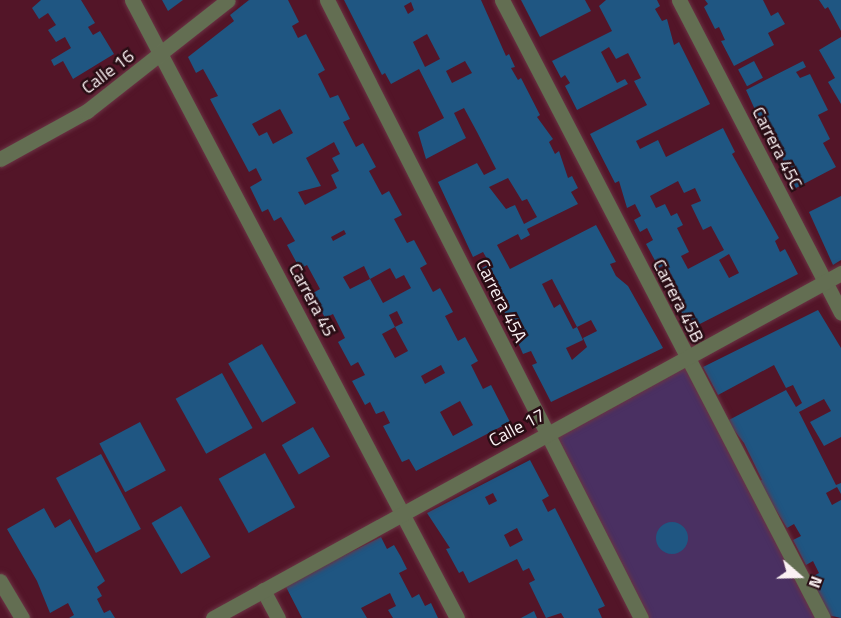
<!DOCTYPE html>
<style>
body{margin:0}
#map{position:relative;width:841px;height:618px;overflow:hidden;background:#531528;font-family:"Titillium Web",sans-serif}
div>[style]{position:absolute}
.green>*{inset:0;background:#4a3062}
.building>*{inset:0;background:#1f5682;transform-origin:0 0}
.round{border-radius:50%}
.roads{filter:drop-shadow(0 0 2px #6a3444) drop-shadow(0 0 2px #6a3444)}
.minor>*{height:15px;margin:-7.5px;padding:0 7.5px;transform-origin:7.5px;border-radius:7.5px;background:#636e52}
span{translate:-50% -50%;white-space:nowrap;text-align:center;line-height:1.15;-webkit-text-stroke:5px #280d14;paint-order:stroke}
.street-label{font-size:18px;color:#faf1f3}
.north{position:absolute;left:769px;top:546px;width:60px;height:60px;-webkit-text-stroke:4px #280d14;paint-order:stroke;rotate:110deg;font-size:16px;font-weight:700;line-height:24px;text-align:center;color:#faf1f3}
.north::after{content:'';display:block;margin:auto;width:21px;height:27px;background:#faf1f3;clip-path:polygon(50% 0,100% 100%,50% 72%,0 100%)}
</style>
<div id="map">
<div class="green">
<div style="clip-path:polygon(686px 358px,823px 618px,641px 618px,546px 434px)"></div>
</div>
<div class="building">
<div style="clip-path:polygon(41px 0,81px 0,95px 23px,88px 27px,93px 35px,100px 31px,114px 54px,73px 79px,63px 61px,54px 66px,51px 60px,71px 48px,65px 37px,56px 42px,48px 30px,56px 25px,48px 13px,39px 19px,32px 8px)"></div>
<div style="clip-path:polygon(162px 0,183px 0,168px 11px)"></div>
<div style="clip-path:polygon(evenodd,249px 0,288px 0,299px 22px,292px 26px,298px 38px,306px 34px,325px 70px,318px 74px,330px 98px,338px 95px,350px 119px,343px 122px,356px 147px,363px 143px,376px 167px,369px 171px,382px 195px,389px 191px,402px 215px,394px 219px,407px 243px,414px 240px,427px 264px,420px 268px,433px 292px,440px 288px,453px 312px,445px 316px,458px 341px,465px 337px,478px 361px,471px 365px,483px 389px,491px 385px,510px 422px,416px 471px,409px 459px,402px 462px,383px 426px,390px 423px,384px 411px,376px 414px,370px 402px,365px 405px,358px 392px,352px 381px,365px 375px,358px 362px,351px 366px,338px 342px,345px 338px,333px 314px,325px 318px,319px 306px,313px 293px,320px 289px,307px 265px,300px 269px,287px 245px,295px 241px,281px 217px,274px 221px,268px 209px,262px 212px,250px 187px,262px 180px,256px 168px,249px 172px,210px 99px,218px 96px,203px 69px,196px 73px,188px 57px,234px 21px,230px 15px,249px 0,280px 109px,293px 133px,273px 144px,267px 132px,259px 136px,252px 124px,280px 109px,249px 0,334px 142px,340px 154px,332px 158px,339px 171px,331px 175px,337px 188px,305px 205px,298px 192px,321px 186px,306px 158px,334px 142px,249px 0,344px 230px,346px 234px,333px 241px,331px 237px,344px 230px,249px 0,364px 266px,370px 279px,350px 289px,343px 277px,364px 266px,249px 0,390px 268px,396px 279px,404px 275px,411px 288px,383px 303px,370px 279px,390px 268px,249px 0,397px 311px,403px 323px,395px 327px,408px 351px,395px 358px,382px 334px,395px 327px,389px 315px,397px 311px,249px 0,441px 365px,445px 373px,425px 384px,421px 376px,441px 365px,249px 0,460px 401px,473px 425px,453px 436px,440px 412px,460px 401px)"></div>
<div style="clip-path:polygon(evenodd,344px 0,481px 0,506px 56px,509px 54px,515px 67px,511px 68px,518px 80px,521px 78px,540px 115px,537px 117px,553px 139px,549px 142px,555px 154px,559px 151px,568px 178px,572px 176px,578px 188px,571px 192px,578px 204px,527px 229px,530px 235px,521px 240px,518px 234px,497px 245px,510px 269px,596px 225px,616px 262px,610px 264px,616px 276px,628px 286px,663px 348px,551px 402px,532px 365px,537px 363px,531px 351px,523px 354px,501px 304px,504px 303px,482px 268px,490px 264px,483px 252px,473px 257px,438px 182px,477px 163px,484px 175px,496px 169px,477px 132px,464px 108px,454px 113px,466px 138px,426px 159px,418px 132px,444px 118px,419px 69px,391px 84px,385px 73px,382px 75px,344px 0,411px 2px,414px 10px,408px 14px,404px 6px,411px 2px,344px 0,427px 34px,440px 59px,425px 67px,413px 42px,427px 34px,344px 0,465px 61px,472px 73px,452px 83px,446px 71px,465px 61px,344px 0,508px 178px,522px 201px,527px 199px,537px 217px,524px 224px,515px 205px,506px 209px,489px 187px,508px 178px,344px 0,552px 279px,577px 327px,573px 329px,560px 304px,554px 308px,542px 284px,552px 279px,344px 0,591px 320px,597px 331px,583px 338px,587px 347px,572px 360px,566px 348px,583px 340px,577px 327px,591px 320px)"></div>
<div style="clip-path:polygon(521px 0,585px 0,591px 11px,540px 37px)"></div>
<div style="clip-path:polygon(evenodd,606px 0,657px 0,660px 6px,655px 9px,662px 21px,667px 19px,674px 45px,679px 42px,710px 104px,636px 141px,640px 149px,658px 140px,666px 157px,723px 128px,735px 152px,732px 154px,779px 238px,775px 241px,780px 252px,785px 249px,798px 274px,690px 329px,671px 292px,678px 289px,666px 264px,659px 268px,646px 244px,653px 240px,647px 228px,640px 232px,634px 220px,641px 216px,635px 204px,627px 208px,619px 181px,615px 183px,590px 134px,647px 105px,634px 81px,641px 78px,628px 53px,616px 59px,609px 47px,601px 52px,617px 83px,625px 79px,628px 84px,577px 110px,565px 86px,570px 83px,565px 75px,561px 78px,552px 61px,612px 31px,599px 6px,606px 0,678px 181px,684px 193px,695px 188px,701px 201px,691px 205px,703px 230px,711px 226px,724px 250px,688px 269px,681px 256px,689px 252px,677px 228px,683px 225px,677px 213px,671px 216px,665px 204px,656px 208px,650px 196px,678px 181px,606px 0,729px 254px,739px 273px,729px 278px,719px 260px,729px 254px)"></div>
<div style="clip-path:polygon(705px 0,763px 0,771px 16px,778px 12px,785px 24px,768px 33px,774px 45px,734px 66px,721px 41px,725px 40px,719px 27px,715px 29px,704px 7px,708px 4px)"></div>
<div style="clip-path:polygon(819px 0,841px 0,841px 31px,828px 7px,825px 9px)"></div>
<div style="clip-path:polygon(841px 37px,841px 104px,828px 82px,835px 78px,819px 50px)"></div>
<div style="left:754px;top:61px;width:19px;height:18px;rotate:62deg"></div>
<div style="clip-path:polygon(803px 61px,806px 67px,796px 72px,800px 78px,810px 74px,828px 110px,818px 115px,830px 139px,823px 143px,836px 167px,796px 188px,789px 175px,794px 173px,787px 161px,784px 163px,775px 137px,769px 140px,746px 90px)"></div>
<div style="clip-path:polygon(841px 196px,841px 260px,833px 265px,809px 212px)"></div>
<div style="clip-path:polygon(818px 310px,841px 348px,841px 437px,824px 446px,810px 422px,831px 411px,824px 399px,799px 412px,836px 485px,841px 483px,841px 494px,837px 487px,826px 493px,832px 505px,841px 500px,841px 618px,828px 615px,812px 577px,819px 573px,813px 561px,806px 565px,793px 540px,801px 536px,794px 524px,787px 528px,758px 481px,762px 480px,744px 443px,727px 421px,786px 390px,796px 407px,802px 403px,793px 385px,786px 388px,774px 365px,718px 395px,703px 367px)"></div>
<div style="left:262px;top:344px;width:68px;height:39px;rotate:60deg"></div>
<div style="left:222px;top:373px;width:63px;height:53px;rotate:61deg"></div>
<div style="left:140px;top:422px;width:55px;height:46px;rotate:62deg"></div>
<div style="left:313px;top:427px;width:34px;height:36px;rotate:60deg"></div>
<div style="left:265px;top:453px;width:62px;height:53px;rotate:61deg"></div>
<div style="left:101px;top:454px;width:85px;height:51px;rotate:62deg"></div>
<div style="clip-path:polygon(evenodd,530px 460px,549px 496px,542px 500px,548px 512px,555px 508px,605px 606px,598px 609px,602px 618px,564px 618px,561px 613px,546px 618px,529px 583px,535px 580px,529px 568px,523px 571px,517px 559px,469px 583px,463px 571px,459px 573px,446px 549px,450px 548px,427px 513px,530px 460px,493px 493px,497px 501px,489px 505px,485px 497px,493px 493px,530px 460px,517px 528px,523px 540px,510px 547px,504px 535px,517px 528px)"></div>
<div style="left:181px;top:506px;width:59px;height:34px;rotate:60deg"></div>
<div style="clip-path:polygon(44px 508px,55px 528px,70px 519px,105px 581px,97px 587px,102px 596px,97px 599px,104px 613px,110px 610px,115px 618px,69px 618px,74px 615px,68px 603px,50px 613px,37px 581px,7px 529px)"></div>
<div class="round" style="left:656px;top:522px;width:32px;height:32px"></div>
<div style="clip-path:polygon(381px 537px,387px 549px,394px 545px,401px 557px,407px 569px,399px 573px,412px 598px,419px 594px,425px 606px,431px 603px,438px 618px,393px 618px,388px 610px,396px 606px,390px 593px,361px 608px,367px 618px,302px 618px,285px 585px)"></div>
<div style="clip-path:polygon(534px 611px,537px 618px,521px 618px)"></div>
</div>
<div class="roads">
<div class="minor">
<div style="left:132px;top:0;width:698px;rotate:62.26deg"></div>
<div style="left:327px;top:0;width:693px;rotate:63.07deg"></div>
<div style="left:502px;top:0;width:696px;rotate:62.55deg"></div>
<div style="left:679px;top:0;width:352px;rotate:62.6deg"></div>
<div style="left:0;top:159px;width:99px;rotate:-28.9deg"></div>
<div style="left:87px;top:111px;width:179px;rotate:-38.2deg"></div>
<div style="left:0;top:581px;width:43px;rotate:59.3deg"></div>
<div style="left:263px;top:590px;width:32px;rotate:62deg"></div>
<div style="left:213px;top:618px;width:717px;rotate:-28.78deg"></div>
</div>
</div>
<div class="street-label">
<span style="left:108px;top:72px;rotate:-37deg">Calle 16</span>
<span style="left:777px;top:148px;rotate:63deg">Carrera 45C</span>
<span style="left:312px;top:300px;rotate:62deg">Carrera 45</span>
<span style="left:501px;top:301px;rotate:63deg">Carrera 45A</span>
<span style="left:678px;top:301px;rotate:63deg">Carrera 45B</span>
<span style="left:517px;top:428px;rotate:-28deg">Calle 17</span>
</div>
<div class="north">N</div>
</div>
